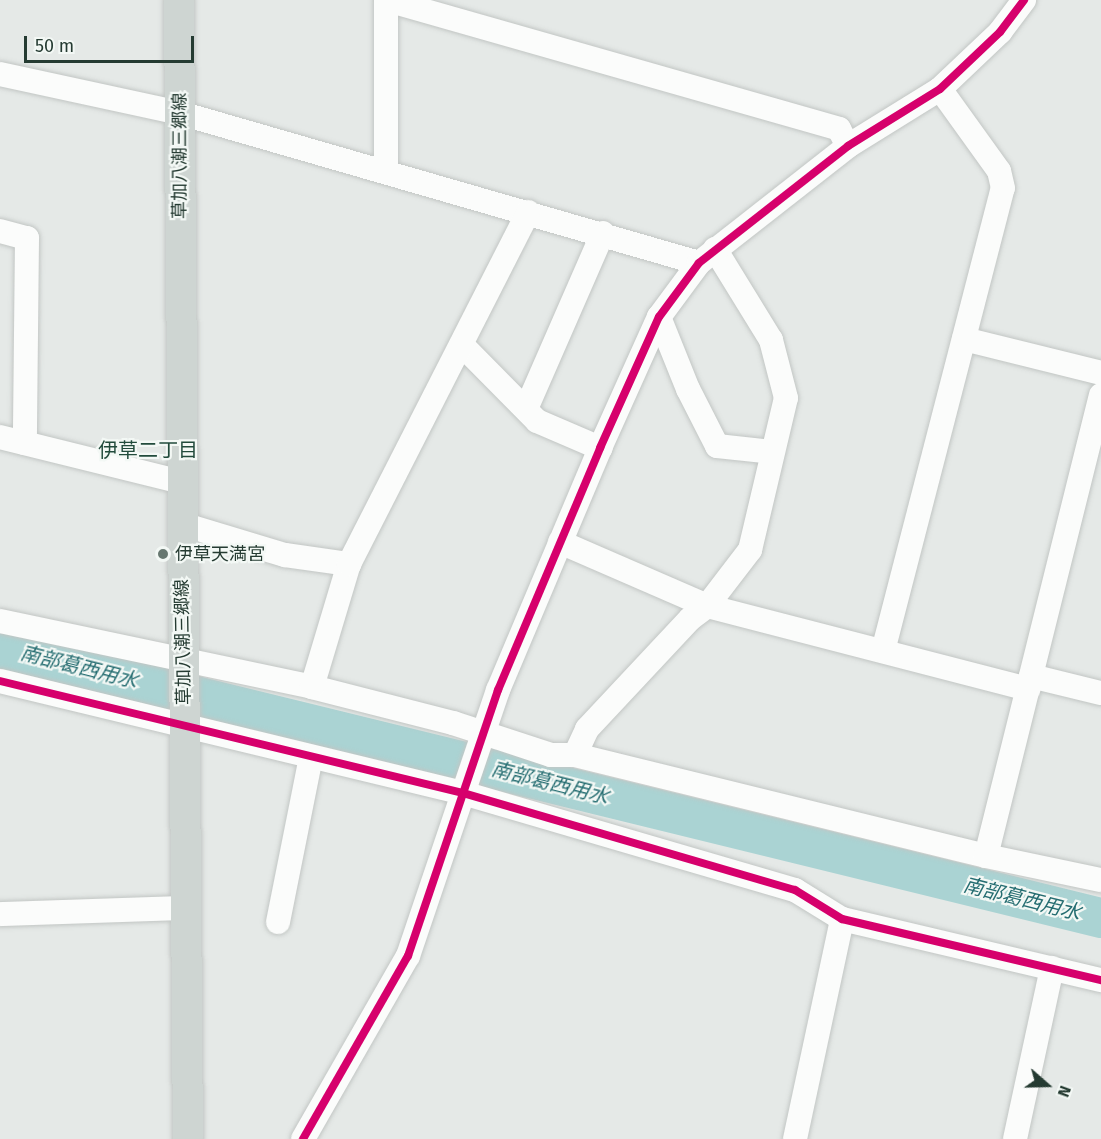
<!DOCTYPE html>
<meta charset="utf-8">
<style>
body{margin:0}
#map{position:relative;width:1101px;height:1139px;overflow:hidden;background:#e5e9e7;font-family:"Fira Sans","Noto Sans JP",sans-serif}
div>[style]{position:absolute}
.river>*{height:40px;margin:-20px;padding:0 20px;transform-origin:20px;border-radius:20px;background:#aad3d3}
.roads{filter:drop-shadow(0 0 2px #c2c6c4) drop-shadow(0 0 2px #c2c6c4)}
.minor>*{height:24px;margin:-12px;padding:0 12px;transform-origin:12px;border-radius:12px;background:#fbfcfb}
.major>*{height:30px;margin:-15px;padding:0 15px;transform-origin:15px;border-radius:15px;background:#ced5d2}
.cycleway>*{height:8px;margin:-4px;padding:0 4px;transform-origin:4px;border-radius:4px;background:#d6006c}
.dots>*{width:16px;height:16px;translate:-50% -50%;box-sizing:border-box;border:3px solid #f3f8f5;border-radius:50%}
span{translate:-50% -50%;white-space:nowrap;text-align:center;line-height:1.15;-webkit-text-stroke:4.5px #f3f8f5;paint-order:stroke}
.street-label{font-size:18px;color:#253b32}
.poi-label{font-size:18px;color:#253b32}
.left{translate:0 -50%;text-align:left}
.neighbourhood-label{font-size:20px;color:#224b3c}
.water-label{font-size:20px;color:#256d71;font-style:italic}
.north{position:absolute;left:1017px;top:1055px;width:60px;height:60px;-webkit-text-stroke:4px #f3f8f5;paint-order:stroke;rotate:110deg;font-size:16px;font-weight:700;line-height:24px;text-align:center;color:#253b32}
.north::after{content:'';display:block;margin:auto;width:21px;height:27px;background:#253b32;clip-path:polygon(50% 0,100% 100%,50% 72%,0 100%)}
.scale{position:absolute;left:24px;top:36px;width:170px;height:27px;box-sizing:border-box;border:3px solid #253b32;border-top:0;padding-left:8px;font-size:18px;line-height:21px;white-space:nowrap;color:#253b32;-webkit-text-stroke:4px #f3f8f5;paint-order:stroke}
</style>
<div id="map">
<div class="river">
<div style="left:0;top:648px;width:1134px;rotate:13.78deg"></div>
</div>
<div class="roads">
<div class="minor">
<div style="left:387px;top:0;width:470px;rotate:15.9deg"></div>
<div style="left:839px;top:129px;width:19px;rotate:62deg"></div>
<div style="left:0;top:74px;width:184px;rotate:12.2deg"></div>
<div style="left:180px;top:113px;width:540px;rotate:16.12deg"></div>
<div style="left:386px;top:170px;width:170px;rotate:-90deg"></div>
<div style="left:0;top:231px;width:28px;rotate:15deg"></div>
<div style="left:27px;top:238px;width:205px;rotate:90.6deg"></div>
<div style="left:659px;top:317px;width:78px;rotate:68.1deg"></div>
<div style="left:688px;top:389px;width:64px;rotate:63deg"></div>
<div style="left:717px;top:446px;width:55px;rotate:6.2deg"></div>
<div style="left:964px;top:339px;width:141px;rotate:13.9deg"></div>
<div style="left:462px;top:345px;width:107px;rotate:45.4deg"></div>
<div style="left:537px;top:421px;width:69px;rotate:23.2deg"></div>
<div style="left:526px;top:409px;width:192px;rotate:-66.4deg"></div>
<div style="left:0;top:437px;width:187px;rotate:13.9deg"></div>
<div style="left:182px;top:524px;width:108px;rotate:16.8deg"></div>
<div style="left:285px;top:555px;width:65px;rotate:8deg"></div>
<div style="left:560px;top:542px;width:160px;rotate:23.5deg"></div>
<div style="left:707px;top:606px;width:332px;rotate:14.5deg"></div>
<div style="left:0;top:621px;width:319px;rotate:11.9deg"></div>
<div style="left:312px;top:687px;width:146px;rotate:14.3deg"></div>
<div style="left:453px;top:723px;width:103px;rotate:18.1deg"></div>
<div style="left:551px;top:755px;width:24px"></div>
<div style="left:575px;top:755px;width:423px;rotate:13.8deg"></div>
<div style="left:986px;top:856px;width:117px;rotate:11.8deg"></div>
<div style="left:883px;top:651px;width:478px;rotate:-75.5deg"></div>
<div style="left:1003px;top:188px;width:17px;rotate:-103deg"></div>
<div style="left:999px;top:171px;width:101px;rotate:-125.7deg"></div>
<div style="left:1031px;top:676px;width:72px;rotate:13.7deg"></div>
<div style="left:0;top:681px;width:476px;rotate:13.6deg"></div>
<div style="left:463px;top:793px;width:346px;rotate:16.3deg"></div>
<div style="left:795px;top:890px;width:55px;rotate:31.7deg"></div>
<div style="left:842px;top:919px;width:266px;rotate:13.3deg"></div>
<div style="left:312px;top:687px;width:128px;rotate:-73.3deg"></div>
<div style="left:349px;top:564px;width:395px;rotate:-63deg"></div>
<div style="left:575px;top:755px;width:29px;rotate:-65deg"></div>
<div style="left:587px;top:729px;width:151px;rotate:-46.9deg"></div>
<div style="left:690px;top:619px;width:21px;rotate:-37deg"></div>
<div style="left:707px;top:606px;width:71px;rotate:-52.5deg"></div>
<div style="left:750px;top:550px;width:156px;rotate:-76.7deg"></div>
<div style="left:786px;top:398px;width:60px;rotate:-104.5deg"></div>
<div style="left:771px;top:340px;width:107px;rotate:-121.6deg"></div>
<div style="left:986px;top:856px;width:475px;rotate:-76deg"></div>
<div style="left:0;top:914px;width:185px;rotate:-1.9deg"></div>
<div style="left:278px;top:922px;width:168px;rotate:-78.7deg"></div>
<div style="left:303px;top:1139px;width:211px;rotate:-60.2deg"></div>
<div style="left:408px;top:956px;width:281px;rotate:-71.3deg"></div>
<div style="left:498px;top:690px;width:263px;rotate:-67.1deg"></div>
<div style="left:600px;top:448px;width:144px;rotate:-65.8deg"></div>
<div style="left:659px;top:317px;width:67px;rotate:-53.5deg"></div>
<div style="left:699px;top:263px;width:189px;rotate:-38.1deg"></div>
<div style="left:848px;top:146px;width:108px;rotate:-31.8deg"></div>
<div style="left:940px;top:89px;width:83px;rotate:-43.5deg"></div>
<div style="left:1000px;top:32px;width:40px;rotate:-53deg"></div>
<div style="left:795px;top:1139px;width:225px;rotate:-77.9deg"></div>
<div style="left:1015px;top:1139px;width:175px;rotate:-77.8deg"></div>
</div>
<div class="major">
<div style="left:179px;top:0;width:1139px;rotate:89.55deg"></div>
</div>
</div>
<div class="cycleway">
<div style="left:0;top:681px;width:476px;rotate:13.6deg"></div>
<div style="left:463px;top:793px;width:346px;rotate:16.3deg"></div>
<div style="left:795px;top:890px;width:55px;rotate:31.7deg"></div>
<div style="left:842px;top:919px;width:266px;rotate:13.3deg"></div>
<div style="left:303px;top:1139px;width:211px;rotate:-60.2deg"></div>
<div style="left:408px;top:956px;width:281px;rotate:-71.3deg"></div>
<div style="left:498px;top:690px;width:263px;rotate:-67.1deg"></div>
<div style="left:600px;top:448px;width:144px;rotate:-65.8deg"></div>
<div style="left:659px;top:317px;width:67px;rotate:-53.5deg"></div>
<div style="left:699px;top:263px;width:189px;rotate:-38.1deg"></div>
<div style="left:848px;top:146px;width:108px;rotate:-31.8deg"></div>
<div style="left:940px;top:89px;width:83px;rotate:-43.5deg"></div>
<div style="left:1000px;top:32px;width:40px;rotate:-53deg"></div>
</div>
<div class="dots">
<div style="left:163px;top:554px;background:#687871"></div>
</div>
<div class="street-label">
<span style="left:180px;top:156px;rotate:-90deg">草加八潮三郷線</span>
<span style="left:183px;top:642px;rotate:-91deg">草加八潮三郷線</span>
</div>
<div class="poi-label">
<span class="left" style="left:175px;top:554px">伊草天満宮</span>
</div>
<div class="neighbourhood-label">
<span style="left:148px;top:450px">伊草二丁目</span>
</div>
<div class="water-label">
<span style="left:79px;top:667px;rotate:14deg">南部葛西用水</span>
<span style="left:550px;top:783px;rotate:14deg">南部葛西用水</span>
<span style="left:1022px;top:899px;rotate:14deg">南部葛西用水</span>
</div>
<div class="north">N</div>
<div class="scale">50 m</div>
</div>
